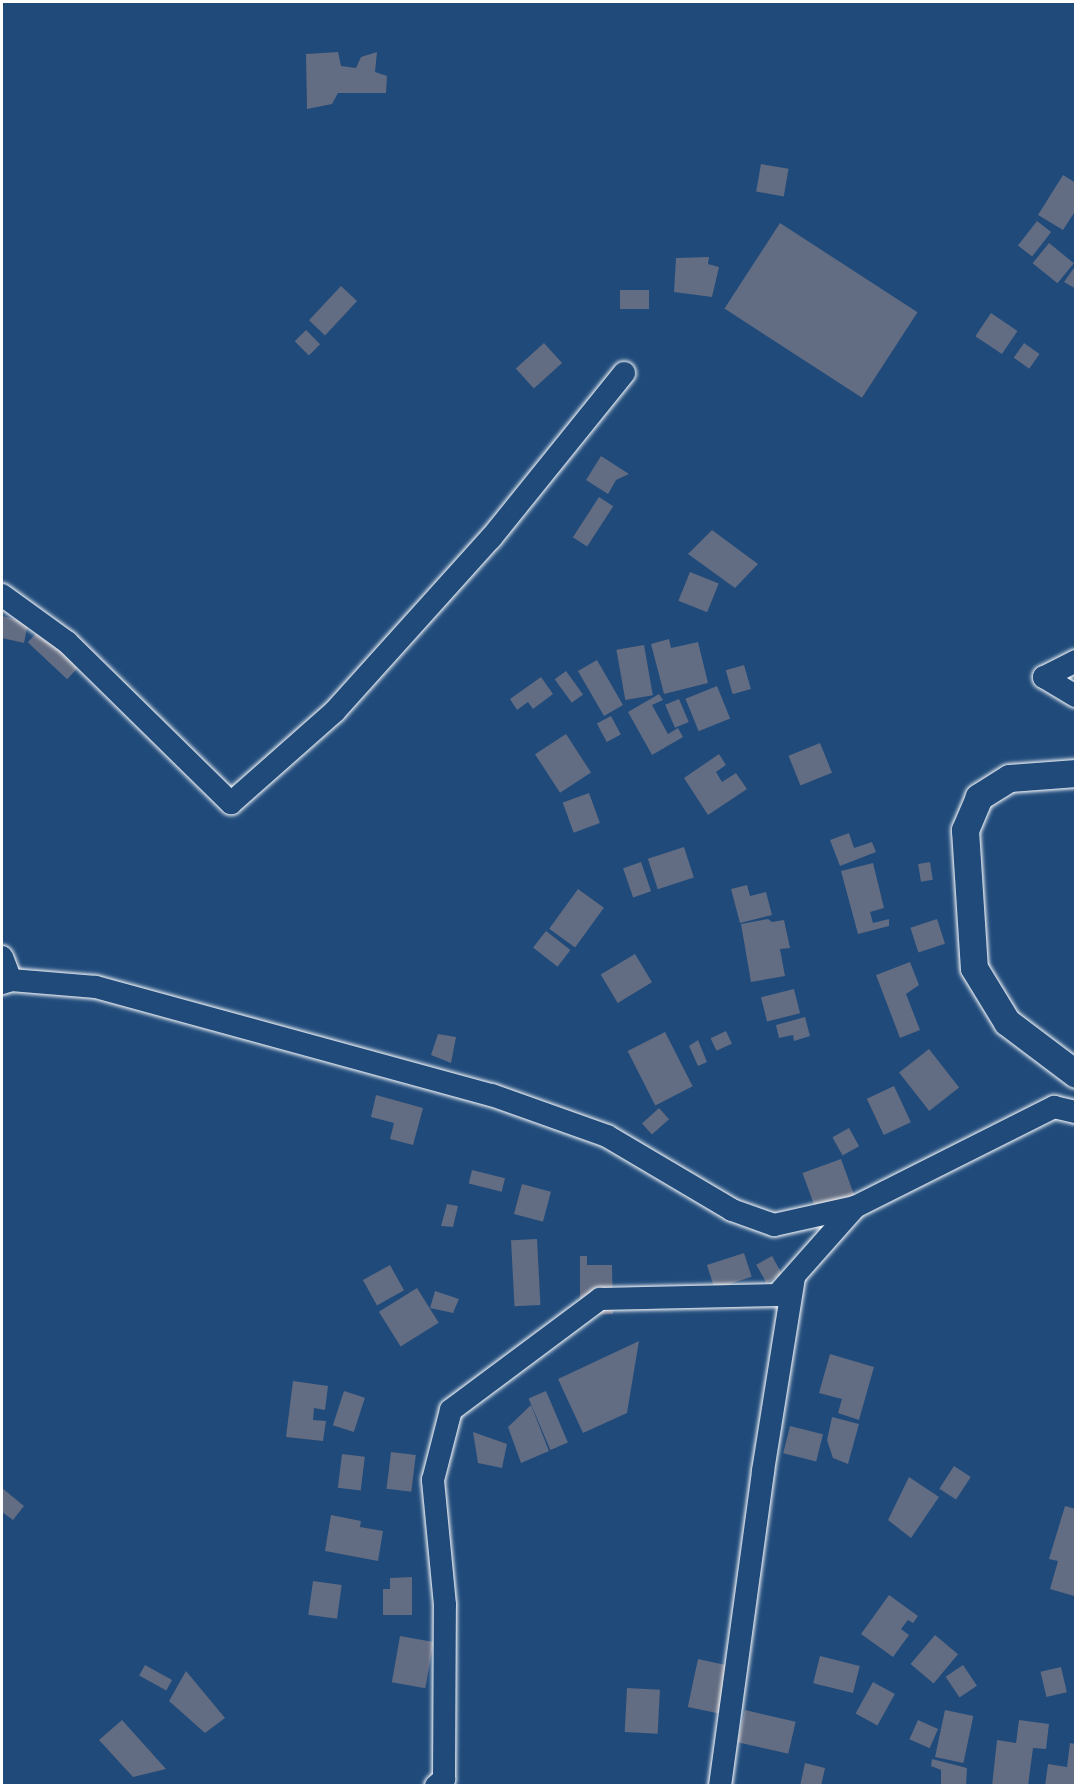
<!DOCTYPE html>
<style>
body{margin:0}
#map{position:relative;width:1077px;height:1787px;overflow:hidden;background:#1f4a7a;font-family:"Gochi Hand",sans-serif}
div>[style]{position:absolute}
.building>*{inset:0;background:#626c82;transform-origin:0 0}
.roads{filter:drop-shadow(0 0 2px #fff) drop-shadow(0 0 2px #fff)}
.minor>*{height:22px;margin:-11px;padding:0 11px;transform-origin:11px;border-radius:11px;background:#1f4a7a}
.tertiary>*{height:27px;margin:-13.5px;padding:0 13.5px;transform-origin:13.5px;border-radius:13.5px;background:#1f4a7a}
span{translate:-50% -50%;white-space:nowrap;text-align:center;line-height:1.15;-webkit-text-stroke:4.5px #1f4a7a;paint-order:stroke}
.frame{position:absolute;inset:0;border:3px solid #fff;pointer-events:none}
</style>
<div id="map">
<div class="building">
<div style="clip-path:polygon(338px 52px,341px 66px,356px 68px,361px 57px,377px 52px,375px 72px,387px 76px,386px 93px,338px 93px,332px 104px,307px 109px,306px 54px)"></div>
<div style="left:761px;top:164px;width:28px;height:28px;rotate:10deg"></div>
<div style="clip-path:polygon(1063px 175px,1076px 183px,1076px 210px,1063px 230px,1038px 215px)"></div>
<div style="left:1037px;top:221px;width:18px;height:31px;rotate:38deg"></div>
<div style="left:780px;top:223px;width:164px;height:102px;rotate:33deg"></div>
<div style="left:1049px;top:243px;width:32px;height:26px;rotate:39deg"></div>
<div style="clip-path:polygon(709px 257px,708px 264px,719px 267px,712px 297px,674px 292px,676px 258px)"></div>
<div style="clip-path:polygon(1076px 265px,1076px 289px,1064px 282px)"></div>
<div style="left:341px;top:286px;width:22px;height:47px;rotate:43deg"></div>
<div style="left:620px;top:290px;width:29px;height:19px"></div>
<div style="left:991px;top:313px;width:32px;height:28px;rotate:34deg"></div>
<div style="left:306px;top:330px;width:20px;height:16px;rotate:45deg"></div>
<div style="left:544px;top:343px;width:27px;height:38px;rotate:48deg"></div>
<div style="left:1024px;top:343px;width:19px;height:18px;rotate:35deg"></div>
<div style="clip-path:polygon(601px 456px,629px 474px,616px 480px,608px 494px,586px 480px)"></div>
<div style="left:599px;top:497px;width:17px;height:48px;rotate:33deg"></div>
<div style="clip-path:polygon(712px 530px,758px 564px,735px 588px,688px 554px)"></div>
<div style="left:690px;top:572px;width:31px;height:31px;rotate:22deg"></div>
<div style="clip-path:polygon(2px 616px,28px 623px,24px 643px,2px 638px)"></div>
<div style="left:42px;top:627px;width:54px;height:21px;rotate:43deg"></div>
<div style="clip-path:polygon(669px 639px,671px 648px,698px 642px,708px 683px,664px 694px,651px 644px)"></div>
<div style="left:644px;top:645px;width:51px;height:28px;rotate:80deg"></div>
<div style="left:597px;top:660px;width:52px;height:22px;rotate:60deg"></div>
<div style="left:744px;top:665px;width:25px;height:19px;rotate:74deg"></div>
<div style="left:566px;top:671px;width:29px;height:14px;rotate:54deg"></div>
<div style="clip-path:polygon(541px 677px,553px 694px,533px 709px,528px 702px,517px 710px,510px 699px)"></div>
<div style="left:717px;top:686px;width:35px;height:34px;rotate:68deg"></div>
<div style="clip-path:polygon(659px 694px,663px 700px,652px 705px,668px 734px,678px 728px,683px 737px,652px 755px,628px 712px)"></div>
<div style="left:679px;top:699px;width:25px;height:15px;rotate:67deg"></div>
<div style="left:611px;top:716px;width:21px;height:16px;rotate:62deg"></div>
<div style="left:566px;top:734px;width:46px;height:37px;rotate:57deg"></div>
<div style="left:820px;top:743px;width:32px;height:34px;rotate:68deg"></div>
<div style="clip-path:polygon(719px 754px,726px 765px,716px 772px,722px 782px,736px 773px,747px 789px,708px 815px,684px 778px)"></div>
<div style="left:589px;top:793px;width:32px;height:28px;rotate:70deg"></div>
<div style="clip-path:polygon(849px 833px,854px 848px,872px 842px,876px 852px,840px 866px,830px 840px)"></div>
<div style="left:684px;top:847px;width:32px;height:38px;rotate:72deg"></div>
<div style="left:641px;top:862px;width:31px;height:19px;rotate:71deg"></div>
<div style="left:930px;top:862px;width:18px;height:12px;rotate:81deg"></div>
<div style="clip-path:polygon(873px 863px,884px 908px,870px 912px,873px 923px,889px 919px,889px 926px,858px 934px,841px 871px)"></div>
<div style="clip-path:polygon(747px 885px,750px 896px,766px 892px,772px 915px,740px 923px,731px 889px)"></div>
<div style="left:578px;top:889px;width:32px;height:49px;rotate:36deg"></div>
<div style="clip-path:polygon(768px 919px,772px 922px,784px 920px,790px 948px,780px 949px,785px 976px,751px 982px,741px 924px)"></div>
<div style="left:937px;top:919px;width:26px;height:28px;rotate:72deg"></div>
<div style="left:546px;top:931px;width:31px;height:21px;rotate:38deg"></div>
<div style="left:635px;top:954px;width:33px;height:40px;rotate:59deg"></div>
<div style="clip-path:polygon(910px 962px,919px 985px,906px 994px,920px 1030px,900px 1038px,876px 975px)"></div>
<div style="left:794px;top:989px;width:25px;height:34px;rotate:76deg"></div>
<div style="clip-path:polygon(805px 1017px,810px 1036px,794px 1041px,793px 1035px,779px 1038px,776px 1025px)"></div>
<div style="left:726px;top:1031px;width:14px;height:17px;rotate:65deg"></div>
<div style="left:665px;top:1032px;width:61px;height:42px;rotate:63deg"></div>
<div style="clip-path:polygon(438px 1034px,456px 1037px,451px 1063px,431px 1055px)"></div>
<div style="clip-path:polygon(698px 1040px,707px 1062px,698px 1066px,689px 1046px)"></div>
<div style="left:929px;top:1049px;width:49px;height:38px;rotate:52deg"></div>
<div style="left:894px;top:1086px;width:40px;height:30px;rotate:65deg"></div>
<div style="clip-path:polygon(376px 1095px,423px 1108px,413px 1145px,390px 1139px,394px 1123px,371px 1117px)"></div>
<div style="left:659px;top:1108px;width:15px;height:23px;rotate:48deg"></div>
<div style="left:849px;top:1128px;width:21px;height:19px;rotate:61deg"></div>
<div style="left:841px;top:1159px;width:41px;height:41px;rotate:70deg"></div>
<div style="left:472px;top:1170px;width:34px;height:14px;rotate:14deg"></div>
<div style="left:522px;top:1184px;width:30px;height:31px;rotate:15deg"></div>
<div style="clip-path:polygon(447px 1204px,458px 1206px,453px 1227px,441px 1226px)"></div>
<div style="left:537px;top:1239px;width:66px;height:26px;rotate:87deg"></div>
<div style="left:744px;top:1253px;width:25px;height:39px;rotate:72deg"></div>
<div style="clip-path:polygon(580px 1256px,587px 1256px,587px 1265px,612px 1265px,613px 1314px,586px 1315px,580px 1304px)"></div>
<div style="left:772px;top:1256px;width:21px;height:18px;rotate:61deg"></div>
<div style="left:390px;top:1265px;width:29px;height:31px;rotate:61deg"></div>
<div style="left:417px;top:1288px;width:41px;height:45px;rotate:58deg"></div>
<div style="clip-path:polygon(435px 1291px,459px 1299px,453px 1313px,430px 1308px)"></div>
<div style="clip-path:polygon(639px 1341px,627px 1413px,583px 1433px,558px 1379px)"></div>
<div style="clip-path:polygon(830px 1354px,874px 1367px,859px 1420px,838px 1413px,842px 1399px,819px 1393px)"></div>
<div style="clip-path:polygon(293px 1381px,328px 1386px,325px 1410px,314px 1408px,313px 1420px,326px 1421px,323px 1441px,286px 1437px)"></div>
<div style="left:344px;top:1391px;width:22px;height:36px;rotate:18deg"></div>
<div style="left:546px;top:1391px;width:56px;height:19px;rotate:67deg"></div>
<div style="clip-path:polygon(531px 1405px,549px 1451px,521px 1463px,508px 1427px)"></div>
<div style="clip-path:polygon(832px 1417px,859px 1424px,848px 1464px,833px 1458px,827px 1440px)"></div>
<div style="left:790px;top:1426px;width:34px;height:28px;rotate:14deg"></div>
<div style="clip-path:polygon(473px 1432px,507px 1444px,502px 1468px,478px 1463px)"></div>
<div style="left:391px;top:1452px;width:25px;height:37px;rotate:7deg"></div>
<div style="left:342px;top:1454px;width:23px;height:34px;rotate:7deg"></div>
<div style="left:954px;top:1466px;width:20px;height:27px;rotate:33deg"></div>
<div style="clip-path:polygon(909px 1477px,939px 1497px,911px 1538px,888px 1520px)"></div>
<div style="clip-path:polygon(2px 1488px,24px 1506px,13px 1520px,2px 1512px)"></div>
<div style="clip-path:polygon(1065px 1506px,1076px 1509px,1074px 1596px,1050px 1589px,1058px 1561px,1049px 1559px)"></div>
<div style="clip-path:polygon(331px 1515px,361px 1521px,360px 1527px,383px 1531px,378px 1561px,325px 1551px)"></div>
<div style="clip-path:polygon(412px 1577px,412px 1615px,383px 1615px,383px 1589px,390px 1589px,390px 1578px)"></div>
<div style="left:313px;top:1581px;width:29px;height:34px;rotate:8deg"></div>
<div style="clip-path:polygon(889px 1595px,918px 1616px,913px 1623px,908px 1620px,901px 1629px,909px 1635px,893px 1657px,861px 1634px)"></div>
<div style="left:935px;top:1635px;width:30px;height:38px;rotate:40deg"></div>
<div style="left:400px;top:1636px;width:34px;height:47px;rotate:10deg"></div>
<div style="left:820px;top:1656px;width:41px;height:28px;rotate:14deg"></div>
<div style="left:698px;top:1659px;width:38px;height:49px;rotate:12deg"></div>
<div style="left:145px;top:1665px;width:31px;height:12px;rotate:29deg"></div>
<div style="left:963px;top:1665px;width:25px;height:21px;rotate:56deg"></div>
<div style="left:1061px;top:1667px;width:26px;height:21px;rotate:77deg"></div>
<div style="clip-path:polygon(186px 1671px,225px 1718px,205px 1733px,169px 1701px)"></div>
<div style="left:873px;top:1682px;width:25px;height:36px;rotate:29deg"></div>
<div style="left:627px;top:1688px;width:33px;height:44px;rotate:3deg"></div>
<div style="left:745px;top:1710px;width:52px;height:33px;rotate:13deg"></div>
<div style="left:945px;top:1710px;width:29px;height:48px;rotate:12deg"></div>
<div style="clip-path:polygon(122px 1720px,166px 1769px,133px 1777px,99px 1740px)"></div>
<div style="left:918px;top:1720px;width:22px;height:21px;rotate:24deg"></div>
<div style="clip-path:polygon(1019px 1720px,1049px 1724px,1046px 1749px,1033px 1748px,1028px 1786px,992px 1786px,997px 1740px,1016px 1743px)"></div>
<div style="clip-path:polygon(1070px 1743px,1076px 1744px,1076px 1786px,1045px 1786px,1048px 1764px,1067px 1767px)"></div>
<div style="clip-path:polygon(932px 1759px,967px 1768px,966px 1786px,941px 1786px,941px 1770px,931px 1766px)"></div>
<div style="clip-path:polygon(805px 1763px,825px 1768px,821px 1786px,800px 1786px)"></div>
</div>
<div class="roads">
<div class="minor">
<div style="left:2px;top:595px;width:80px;rotate:35.9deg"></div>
<div style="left:67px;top:642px;width:230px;rotate:44.5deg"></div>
<div style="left:231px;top:803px;width:139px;rotate:-41.5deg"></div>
<div style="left:335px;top:711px;width:233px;rotate:-48deg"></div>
<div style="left:491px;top:538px;width:212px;rotate:-51.1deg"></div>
<div style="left:1076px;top:661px;width:36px;rotate:153deg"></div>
<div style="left:1044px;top:677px;width:37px;rotate:31deg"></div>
<div style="left:2px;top:957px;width:25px;rotate:69deg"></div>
<div style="left:2px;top:983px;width:9px;rotate:-18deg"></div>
<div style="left:11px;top:980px;width:85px;rotate:4.7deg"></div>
<div style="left:96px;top:987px;width:410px;rotate:15.3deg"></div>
<div style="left:492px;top:1095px;width:122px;rotate:19.6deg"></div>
<div style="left:607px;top:1136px;width:145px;rotate:30.6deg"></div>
<div style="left:732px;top:1210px;width:45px;rotate:19.7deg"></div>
<div style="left:774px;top:1225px;width:83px;rotate:-12.5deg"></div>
<div style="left:855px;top:1207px;width:223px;rotate:-26.7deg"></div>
<div style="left:1054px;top:1107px;width:23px;rotate:13deg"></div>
<div style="left:436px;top:1786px;width:11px;rotate:-41deg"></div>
<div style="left:444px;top:1779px;width:174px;rotate:-89.7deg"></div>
<div style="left:445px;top:1605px;width:126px;rotate:-95.5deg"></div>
<div style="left:433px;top:1480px;width:72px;rotate:-75.6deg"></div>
<div style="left:451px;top:1410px;width:186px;rotate:-36.7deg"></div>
<div style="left:600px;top:1299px;width:177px;rotate:-1.3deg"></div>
<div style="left:777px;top:1295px;width:118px;rotate:-48.4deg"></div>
<div style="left:720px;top:1786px;width:318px;rotate:-82.2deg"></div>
<div style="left:763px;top:1471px;width:195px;rotate:-80.9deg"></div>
</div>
<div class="tertiary">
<div style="left:1076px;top:773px;width:67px;rotate:175.7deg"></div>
<div style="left:1009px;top:778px;width:36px;rotate:148deg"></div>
<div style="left:979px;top:797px;width:36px;rotate:113deg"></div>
<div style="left:965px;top:830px;width:138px;rotate:86.3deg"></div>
<div style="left:974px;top:968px;width:63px;rotate:58.6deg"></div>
<div style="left:1007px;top:1022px;width:86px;rotate:37deg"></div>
</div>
</div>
<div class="frame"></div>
</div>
